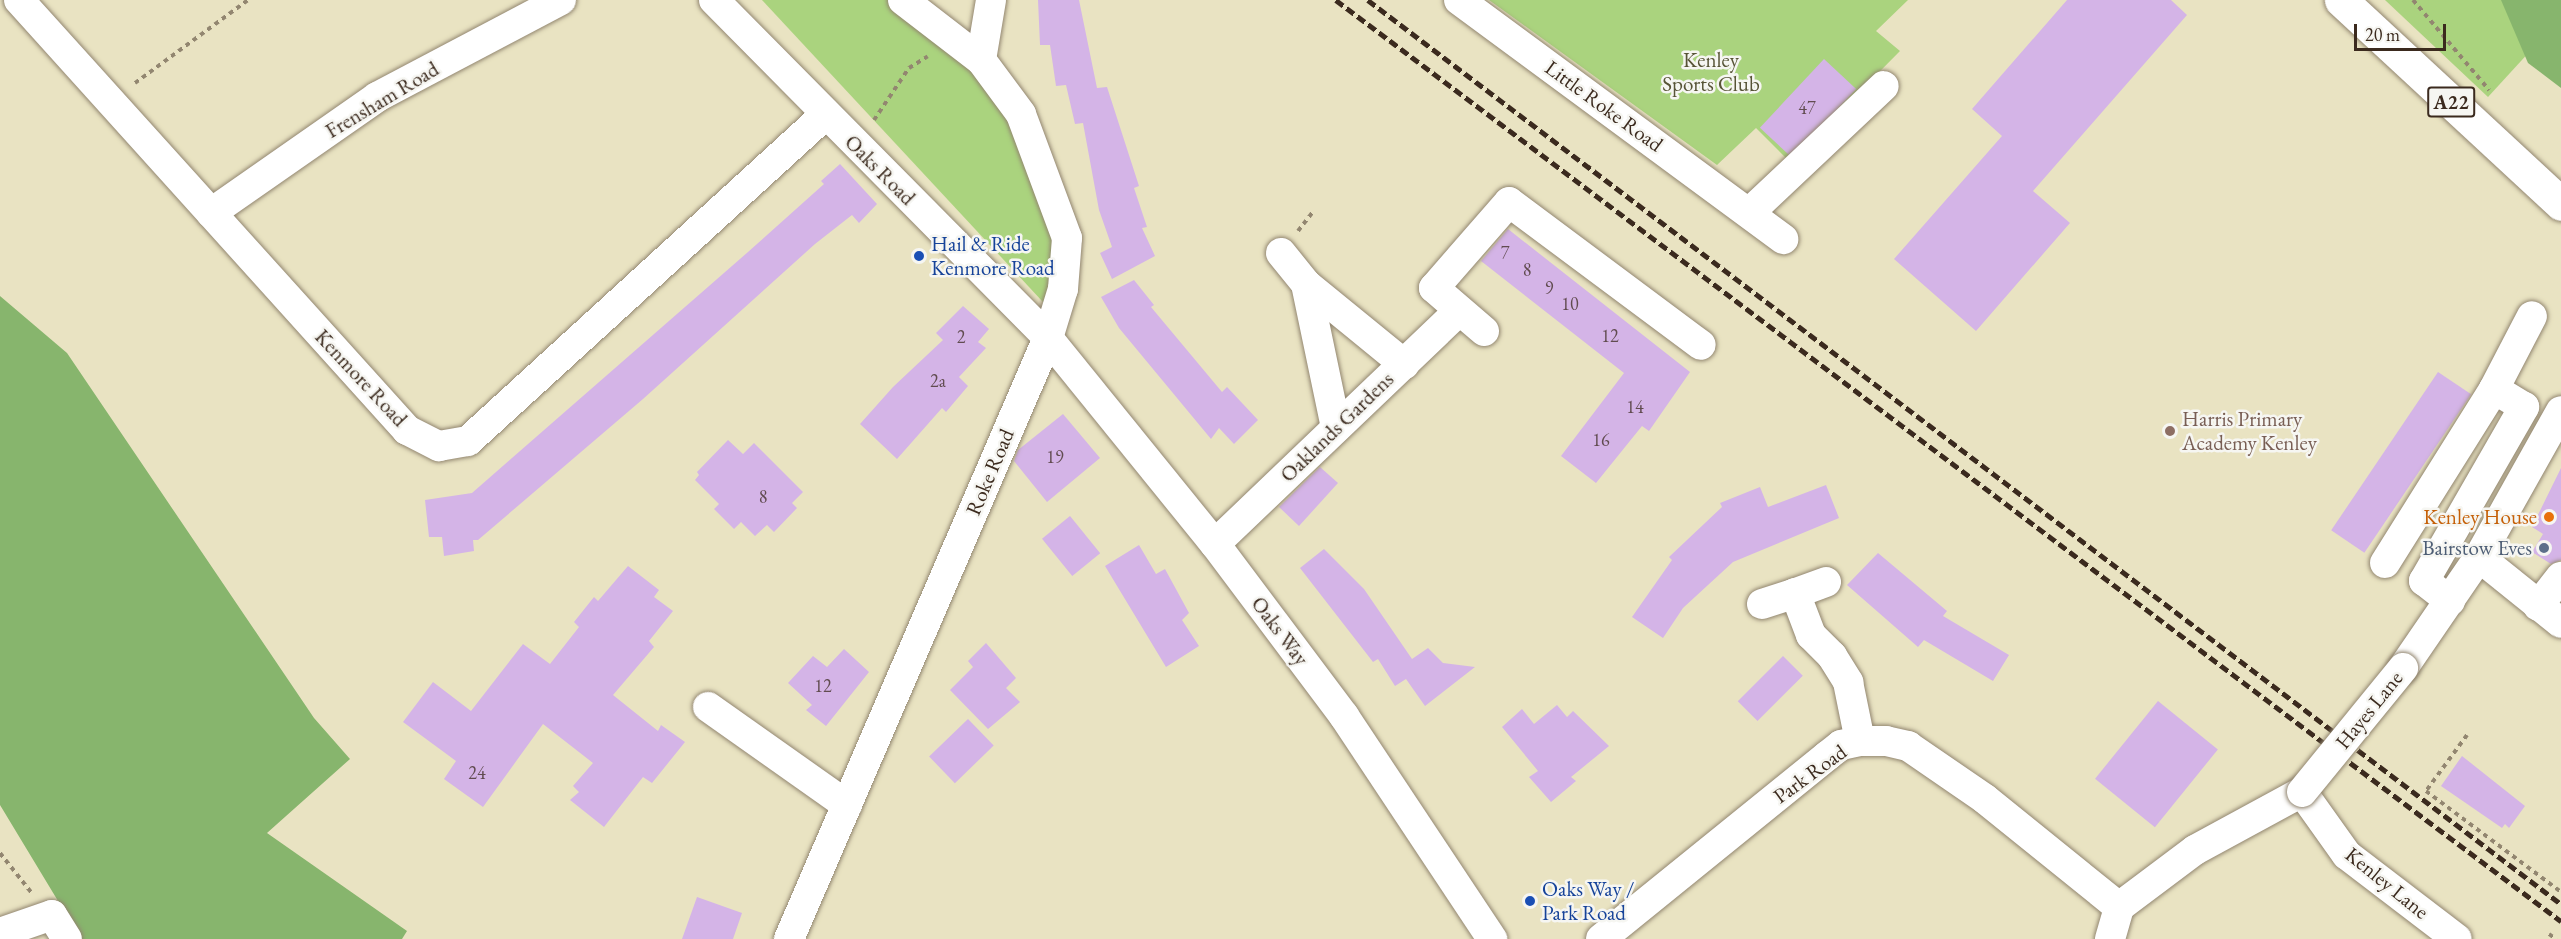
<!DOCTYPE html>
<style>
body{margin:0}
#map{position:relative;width:2561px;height:939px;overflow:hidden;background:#e9e3c2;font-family:"EB Garamond",serif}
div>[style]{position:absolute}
.green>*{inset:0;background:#aad37e}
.forest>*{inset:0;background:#87b56d}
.building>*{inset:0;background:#d4b4e7;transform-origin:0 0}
.path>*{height:4px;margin-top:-2px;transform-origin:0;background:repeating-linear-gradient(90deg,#928670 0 4.5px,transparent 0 9px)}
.roads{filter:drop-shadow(0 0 2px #928670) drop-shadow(0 0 2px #928670)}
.minor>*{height:30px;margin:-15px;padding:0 15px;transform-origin:15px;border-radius:15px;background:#fff}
.highway>*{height:33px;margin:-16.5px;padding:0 16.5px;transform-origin:16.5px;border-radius:16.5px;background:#fff}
.rail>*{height:4.5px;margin-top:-2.25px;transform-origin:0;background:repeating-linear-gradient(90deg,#3b2a1e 0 9px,transparent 0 13.5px)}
.bridges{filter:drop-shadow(0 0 2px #928670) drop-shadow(0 0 2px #928670)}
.minor-bridge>*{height:30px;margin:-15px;padding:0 15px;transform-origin:15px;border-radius:15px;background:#fff}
.dots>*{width:16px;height:16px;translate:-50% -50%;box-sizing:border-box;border:3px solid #f6f6f2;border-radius:50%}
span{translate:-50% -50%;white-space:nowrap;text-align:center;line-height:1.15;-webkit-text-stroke:5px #f6f6f2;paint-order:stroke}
.number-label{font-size:18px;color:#614c50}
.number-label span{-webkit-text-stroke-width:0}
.shield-label span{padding:2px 4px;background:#f6f6f2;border:2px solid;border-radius:4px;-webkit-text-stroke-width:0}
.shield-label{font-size:20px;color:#3b2a1e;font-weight:700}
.park-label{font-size:21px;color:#575436}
.street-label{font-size:21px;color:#3b2a1e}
.transit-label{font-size:21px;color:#164399}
.left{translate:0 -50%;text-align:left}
.education-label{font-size:21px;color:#785e54}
.food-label{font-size:21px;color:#c56008}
.right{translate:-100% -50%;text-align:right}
.service-label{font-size:21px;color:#4e5e75}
.scale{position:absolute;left:2354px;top:24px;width:92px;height:27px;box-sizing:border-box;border:3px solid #3b2a1e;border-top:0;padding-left:8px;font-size:18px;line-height:21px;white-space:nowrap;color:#3b2a1e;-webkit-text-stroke:4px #f6f6f2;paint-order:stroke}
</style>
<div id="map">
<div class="green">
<div style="clip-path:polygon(762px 0,903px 0,981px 60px,1067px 238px,1055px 315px)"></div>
<div style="clip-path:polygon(1489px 0,1908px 0,1876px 31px,1900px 51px,1790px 162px,1756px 128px,1717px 165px)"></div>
<div style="clip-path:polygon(2385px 0,2561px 0,2532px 49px,2488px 97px)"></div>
</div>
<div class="forest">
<div style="clip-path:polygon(2501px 0,2561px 0,2561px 88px,2528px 63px)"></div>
<div style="clip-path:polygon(0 296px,67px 353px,314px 718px,350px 759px,267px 833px,407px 931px,402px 939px,81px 939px,0 805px)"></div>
</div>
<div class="building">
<div style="clip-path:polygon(1038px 0,1079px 0,1097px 88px,1107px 87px,1139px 186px,1134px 188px,1147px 227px,1142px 228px,1155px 256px,1112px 279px,1100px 253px,1112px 247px,1099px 210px,1083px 123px,1075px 124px,1066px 85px,1056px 86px,1050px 45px,1040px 45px)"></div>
<div style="clip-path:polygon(2067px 0,2171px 0,2187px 15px,2033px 191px,2070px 223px,1976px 331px,1894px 259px,2002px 136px,1972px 109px)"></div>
<div style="left:1824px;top:59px;width:44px;height:94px;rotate:43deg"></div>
<div style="clip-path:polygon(840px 164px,877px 204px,859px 223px,852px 215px,815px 244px,643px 399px,478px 540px,473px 540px,474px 551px,444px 556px,442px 537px,429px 537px,425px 500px,472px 493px,748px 252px,824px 184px,821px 181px)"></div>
<div style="clip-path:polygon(1508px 229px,1690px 372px,1649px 431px,1642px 426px,1596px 483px,1561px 456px,1624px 373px,1481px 261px)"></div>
<div style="clip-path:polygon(1134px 280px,1154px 305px,1151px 307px,1222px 392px,1227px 387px,1258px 420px,1234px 444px,1219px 428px,1211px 439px,1119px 328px,1101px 297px)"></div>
<div style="clip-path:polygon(963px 306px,989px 329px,978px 342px,986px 348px,959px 377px,968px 386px,946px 412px,942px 408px,897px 459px,860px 424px,893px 387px,943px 340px,936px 333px)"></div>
<div style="left:2438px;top:372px;width:40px;height:191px;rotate:34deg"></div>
<div style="clip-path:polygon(1063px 414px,1100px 458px,1047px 502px,1014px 461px,1018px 450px)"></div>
<div style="clip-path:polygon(728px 440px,743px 454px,754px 443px,803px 492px,792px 503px,797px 508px,774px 532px,767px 525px,755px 536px,741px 522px,734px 529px,714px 509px,719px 504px,695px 480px,699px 475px,697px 472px)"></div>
<div style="clip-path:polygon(1320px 467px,1338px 483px,1299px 526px,1279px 507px)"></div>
<div style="clip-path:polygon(2561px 468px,2561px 560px,2551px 564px,2532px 552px,2543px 534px,2532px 527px)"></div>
<div style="clip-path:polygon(1826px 485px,1839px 518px,1733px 562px,1683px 608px,1663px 638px,1632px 617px,1672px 560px,1669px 557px,1722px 507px,1720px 503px,1760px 487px,1768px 507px)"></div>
<div style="left:1070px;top:516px;width:48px;height:36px;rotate:51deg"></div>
<div style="clip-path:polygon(1139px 545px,1156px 574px,1165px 569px,1189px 613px,1182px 620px,1199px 646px,1166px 667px,1105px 566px)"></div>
<div style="clip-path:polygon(1324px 549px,1364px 589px,1412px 659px,1428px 648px,1443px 663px,1475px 667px,1425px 706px,1406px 679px,1395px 686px,1378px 659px,1373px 662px,1300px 568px)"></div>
<div style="clip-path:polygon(1878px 553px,1947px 611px,1943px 616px,2009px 655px,1993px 681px,1924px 640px,1918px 647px,1847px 585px)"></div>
<div style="clip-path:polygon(628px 566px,659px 590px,654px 597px,673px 611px,649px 641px,654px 647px,613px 695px,658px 731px,661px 725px,685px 742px,652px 783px,643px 777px,604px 827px,570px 800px,579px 792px,573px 786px,593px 763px,543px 724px,483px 807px,444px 779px,456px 761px,403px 722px,433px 682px,471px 711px,523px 644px,550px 664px,579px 627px,574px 622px,594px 597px,598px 601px)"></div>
<div style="clip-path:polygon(986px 643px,1016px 678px,1006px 688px,1020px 702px,988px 729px,950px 690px,973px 667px,968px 661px)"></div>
<div style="clip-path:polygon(844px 649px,869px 672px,826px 726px,806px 710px,812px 705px,788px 683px,813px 656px,827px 667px)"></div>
<div style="left:1783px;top:656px;width:28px;height:64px;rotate:45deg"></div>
<div style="left:2158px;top:701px;width:77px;height:100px;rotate:39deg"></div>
<div style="clip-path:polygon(1557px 705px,1567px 717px,1573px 711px,1609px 746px,1571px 777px,1576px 781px,1551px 802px,1529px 777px,1538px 771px,1502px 727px,1522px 709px,1534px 724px)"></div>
<div style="left:968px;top:719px;width:37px;height:54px;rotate:46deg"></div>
<div style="clip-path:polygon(2462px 756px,2525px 806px,2509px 828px,2505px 824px,2502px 828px,2441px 786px)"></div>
<div style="clip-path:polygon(697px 897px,742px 913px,733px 939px,682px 939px)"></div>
</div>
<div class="path">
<div style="left:2413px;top:0;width:118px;rotate:49.8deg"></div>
<div style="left:135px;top:83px;width:140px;rotate:-36.3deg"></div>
<div style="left:874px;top:120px;width:63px;rotate:-56.1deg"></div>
<div style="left:909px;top:68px;width:22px;rotate:-32deg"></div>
<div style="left:1298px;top:231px;width:24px;rotate:-52deg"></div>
<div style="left:2467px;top:735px;width:69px;rotate:126.2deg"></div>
<div style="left:2426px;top:791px;width:169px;rotate:36.8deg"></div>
<div style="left:0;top:853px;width:50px;rotate:51.5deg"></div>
<div style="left:2549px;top:934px;width:9px;rotate:36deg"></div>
</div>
<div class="roads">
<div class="minor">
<div style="left:19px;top:0;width:579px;rotate:47.94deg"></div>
<div style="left:407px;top:430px;width:36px;rotate:27deg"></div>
<div style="left:439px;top:446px;width:29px;rotate:-10deg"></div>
<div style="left:468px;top:441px;width:483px;rotate:-42.4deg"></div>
<div style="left:714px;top:0;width:475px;rotate:45.3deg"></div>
<div style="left:1048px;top:338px;width:265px;rotate:51deg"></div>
<div style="left:1215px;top:544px;width:215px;rotate:53.1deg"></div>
<div style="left:1344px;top:716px;width:268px;rotate:56.4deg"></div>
<div style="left:903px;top:0;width:98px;rotate:37.6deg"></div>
<div style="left:1459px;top:0;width:403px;rotate:36.4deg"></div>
<div style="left:211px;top:213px;width:203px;rotate:-34.9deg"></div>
<div style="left:377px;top:97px;width:208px;rotate:-27.8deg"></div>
<div style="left:1749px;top:213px;width:185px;rotate:-43.3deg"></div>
<div style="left:1281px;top:253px;width:40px;rotate:51deg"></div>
<div style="left:1306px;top:284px;width:127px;rotate:39.2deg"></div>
<div style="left:1306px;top:284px;width:147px;rotate:78.2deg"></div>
<div style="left:1484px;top:331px;width:66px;rotate:-139.3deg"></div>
<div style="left:1434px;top:288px;width:114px;rotate:-48.9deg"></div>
<div style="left:1509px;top:202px;width:239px;rotate:36.7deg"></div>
<div style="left:1215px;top:544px;width:337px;rotate:-43.7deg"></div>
<div style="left:2479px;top:557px;width:105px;rotate:38.8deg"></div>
<div style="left:2385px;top:563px;width:205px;rotate:-57.9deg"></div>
<div style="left:2494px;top:389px;width:82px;rotate:-62.5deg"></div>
<div style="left:1826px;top:582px;width:33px;rotate:160deg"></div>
<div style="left:1795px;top:593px;width:45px;rotate:69.1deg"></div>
<div style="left:1811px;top:635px;width:30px;rotate:45deg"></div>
<div style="left:1832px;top:656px;width:31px;rotate:58deg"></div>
<div style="left:1848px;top:682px;width:60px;rotate:78.5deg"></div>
<div style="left:2450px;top:601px;width:33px;rotate:-142deg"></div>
<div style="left:2424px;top:581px;width:201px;rotate:-60.1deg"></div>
<div style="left:2524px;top:407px;width:35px;rotate:-149deg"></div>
<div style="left:1762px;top:604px;width:35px;rotate:-18deg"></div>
<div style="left:2538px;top:606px;width:37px;rotate:-52deg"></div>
<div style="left:2403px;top:668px;width:135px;rotate:-55.6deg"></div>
<div style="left:2479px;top:557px;width:167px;rotate:-60.7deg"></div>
<div style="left:708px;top:707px;width:170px;rotate:35.2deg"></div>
<div style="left:0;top:933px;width:55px;rotate:-19.1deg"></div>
<div style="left:52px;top:915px;width:28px;rotate:58deg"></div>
<div style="left:789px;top:939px;width:654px;rotate:-66.69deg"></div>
<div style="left:1048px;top:338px;width:51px;rotate:-73deg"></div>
<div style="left:1063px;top:289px;width:51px;rotate:-85.5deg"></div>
<div style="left:1067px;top:238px;width:132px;rotate:-110.4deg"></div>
<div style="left:1021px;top:114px;width:67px;rotate:-126.5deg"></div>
<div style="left:981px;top:60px;width:61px;rotate:-80.5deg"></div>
<div style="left:1601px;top:939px;width:291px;rotate:-39deg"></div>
<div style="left:1827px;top:756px;width:18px;rotate:-38deg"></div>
<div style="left:1841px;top:745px;width:19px;rotate:-12deg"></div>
<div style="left:1860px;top:741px;width:26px"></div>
<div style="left:1886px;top:741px;width:23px;rotate:13deg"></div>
<div style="left:1908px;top:746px;width:93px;rotate:34.5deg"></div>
<div style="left:1985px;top:799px;width:172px;rotate:38.9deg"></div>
<div style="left:2110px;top:939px;width:33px;rotate:-74deg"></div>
<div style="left:2119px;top:907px;width:95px;rotate:-36.9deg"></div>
<div style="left:2195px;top:850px;width:122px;rotate:-28.5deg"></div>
<div style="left:2302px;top:792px;width:77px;rotate:54.5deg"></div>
<div style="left:2347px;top:855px;width:138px;rotate:37.4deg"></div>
</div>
<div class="highway">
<div style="left:2341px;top:0;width:300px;rotate:42.8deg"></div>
</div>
</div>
<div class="rail">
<div style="left:1336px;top:0;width:1533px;rotate:36.94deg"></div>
<div style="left:1368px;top:0;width:1497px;rotate:37.15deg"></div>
</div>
<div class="bridges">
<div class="minor-bridge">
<div style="left:2302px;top:792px;width:160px;rotate:-50.8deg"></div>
</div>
</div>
<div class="dots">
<div style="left:919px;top:256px;background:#1a4fb4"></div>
<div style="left:2170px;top:431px;background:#8d6e63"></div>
<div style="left:2549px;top:517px;background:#e8710a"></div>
<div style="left:2544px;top:548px;background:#5c6f8a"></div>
<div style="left:1530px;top:901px;background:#1a4fb4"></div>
</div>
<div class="number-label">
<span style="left:1807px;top:108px">47</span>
<span style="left:1505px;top:253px">7</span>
<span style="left:1527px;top:270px">8</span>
<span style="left:1549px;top:288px">9</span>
<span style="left:1570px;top:304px">10</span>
<span style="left:1610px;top:336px">12</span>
<span style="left:961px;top:337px">2</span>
<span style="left:938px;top:381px">2a</span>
<span style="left:1635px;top:407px">14</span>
<span style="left:1601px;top:440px">16</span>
<span style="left:1055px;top:457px">19</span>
<span style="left:763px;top:497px">8</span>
<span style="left:823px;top:686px">12</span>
<span style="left:477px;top:773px">24</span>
</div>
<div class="shield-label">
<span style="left:2451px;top:102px">A22</span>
</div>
<div class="park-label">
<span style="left:1711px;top:72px">Kenley<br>Sports Club</span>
</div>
<div class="street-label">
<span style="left:382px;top:100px;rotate:-31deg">Frensham Road</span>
<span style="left:1604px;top:106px;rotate:36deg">Little Roke Road</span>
<span style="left:880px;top:170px;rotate:45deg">Oaks Road</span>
<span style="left:361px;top:378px;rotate:47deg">Kenmore Road</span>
<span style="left:1337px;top:427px;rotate:-44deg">Oaklands Gardens</span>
<span style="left:990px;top:472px;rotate:-67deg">Roke Road</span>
<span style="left:1280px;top:631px;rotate:53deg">Oaks Way</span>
<span style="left:2369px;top:710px;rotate:-51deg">Hayes Lane</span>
<span style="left:1810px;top:774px;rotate:-36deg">Park Road</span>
<span style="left:2387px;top:883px;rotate:39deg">Kenley Lane</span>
</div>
<div class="transit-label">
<span class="left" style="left:931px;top:256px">Hail &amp; Ride<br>Kenmore Road</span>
<span class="left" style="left:1542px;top:901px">Oaks Way /<br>Park Road</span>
</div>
<div class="education-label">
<span class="left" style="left:2182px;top:431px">Harris Primary<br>Academy Kenley</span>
</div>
<div class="food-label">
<span class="right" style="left:2537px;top:517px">Kenley House</span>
</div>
<div class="service-label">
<span class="right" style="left:2532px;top:548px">Bairstow Eves</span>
</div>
<div class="scale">20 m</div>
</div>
